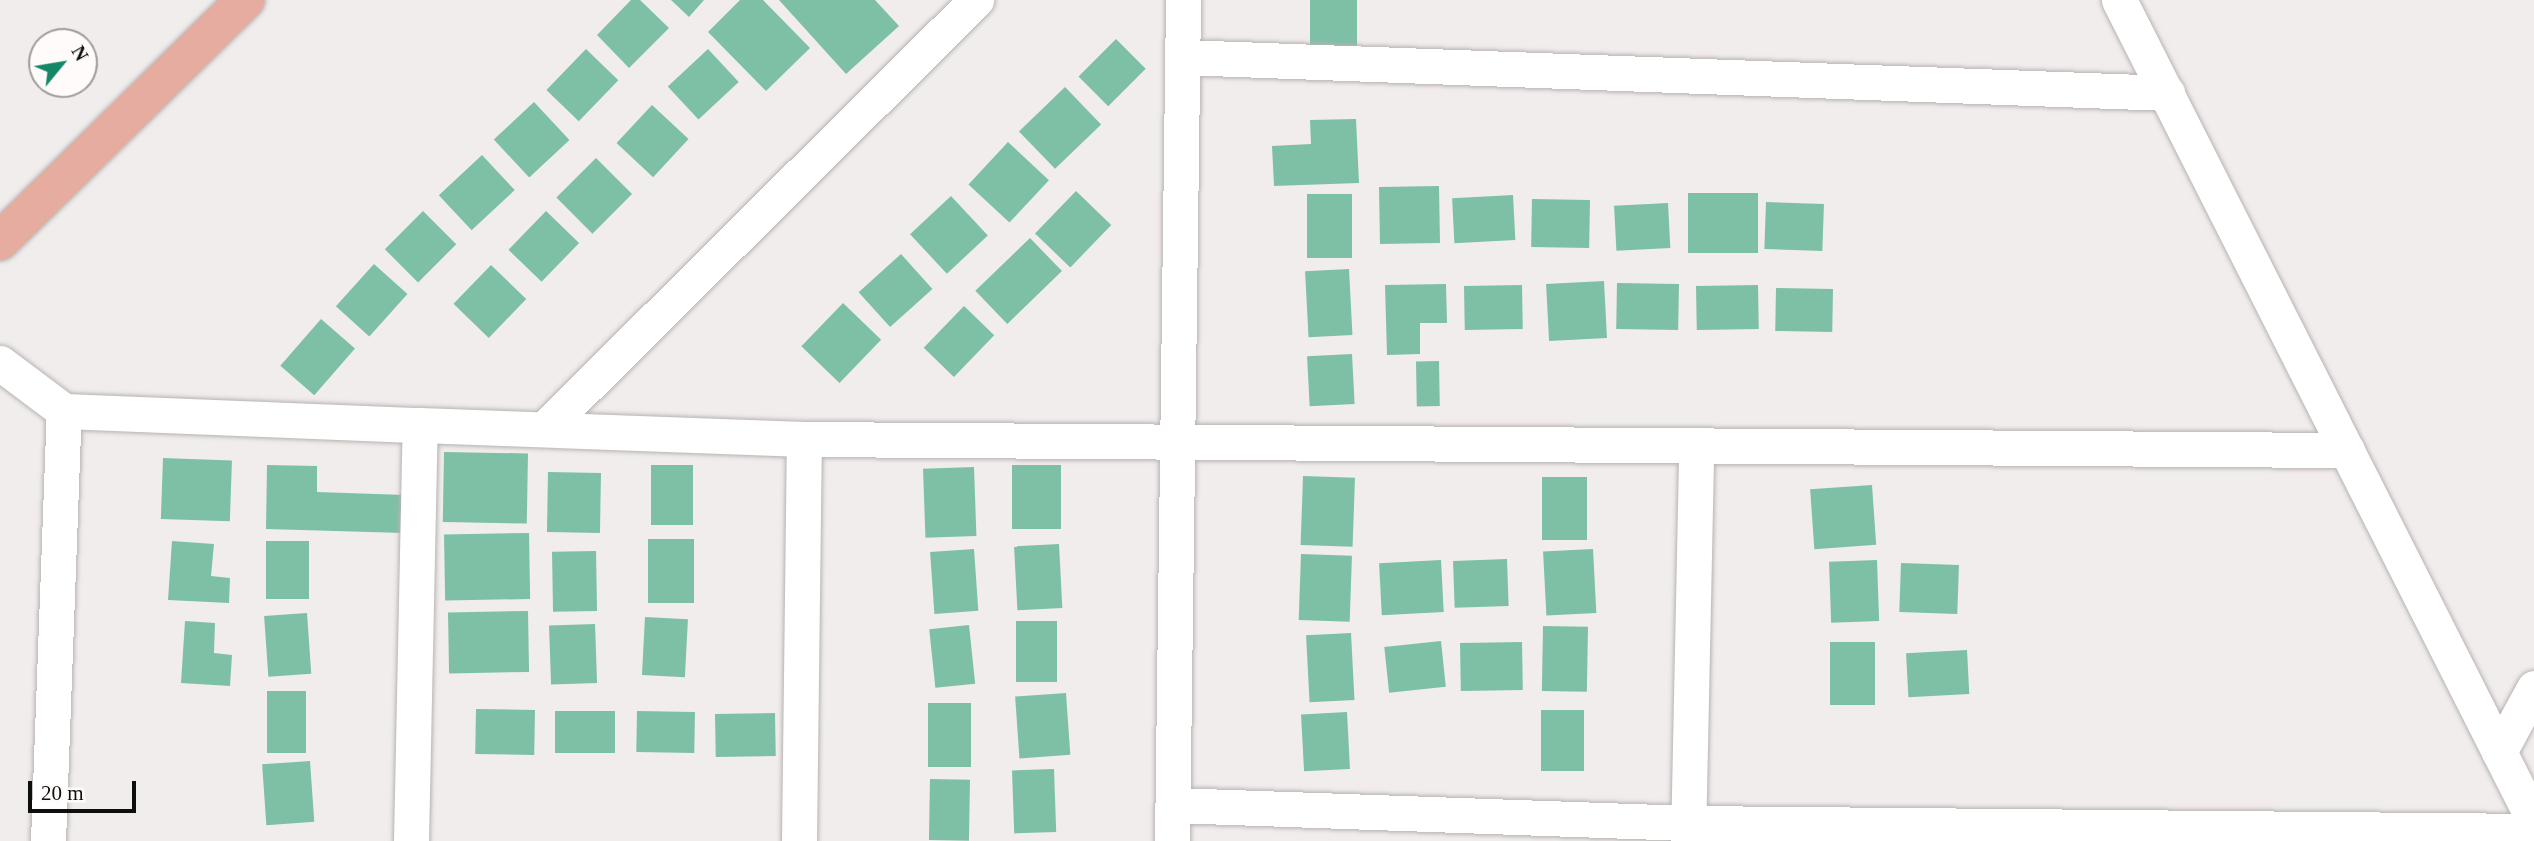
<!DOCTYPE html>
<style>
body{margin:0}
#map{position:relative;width:2534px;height:841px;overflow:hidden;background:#f1edec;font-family:"Times New Roman",serif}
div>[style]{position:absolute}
.building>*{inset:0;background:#7ec0a6;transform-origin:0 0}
.roads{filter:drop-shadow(0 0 2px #b7b3b2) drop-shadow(0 0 2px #b7b3b2)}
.minor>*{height:35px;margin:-17.5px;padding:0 17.5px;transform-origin:17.5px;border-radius:17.5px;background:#fff}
.primary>*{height:38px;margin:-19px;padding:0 19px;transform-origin:19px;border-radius:19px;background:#e6aca0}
span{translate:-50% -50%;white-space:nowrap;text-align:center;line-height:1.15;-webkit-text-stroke:6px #fffbfa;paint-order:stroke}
.north{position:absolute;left:28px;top:28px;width:70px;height:70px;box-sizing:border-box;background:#fffbfa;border:2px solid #9f9c9c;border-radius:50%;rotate:60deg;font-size:19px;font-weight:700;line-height:28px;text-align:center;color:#0f0e0e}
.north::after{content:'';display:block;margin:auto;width:24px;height:32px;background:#138767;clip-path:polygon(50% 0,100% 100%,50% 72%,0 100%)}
.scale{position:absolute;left:28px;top:781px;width:108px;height:32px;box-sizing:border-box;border:4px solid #0f0e0e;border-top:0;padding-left:9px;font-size:21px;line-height:24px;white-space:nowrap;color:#0f0e0e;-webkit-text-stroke:5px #fffbfa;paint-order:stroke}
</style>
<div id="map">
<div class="building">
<div style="clip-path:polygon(631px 0,640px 0,669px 28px,629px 68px,597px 35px)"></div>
<div style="clip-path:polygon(671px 0,704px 0,689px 17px)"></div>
<div style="clip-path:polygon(740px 0,763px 0,810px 48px,766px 91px,708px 32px)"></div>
<div style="clip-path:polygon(779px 0,875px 0,899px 26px,846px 74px)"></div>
<div style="left:1310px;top:0;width:47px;height:52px"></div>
<div style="left:1116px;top:39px;width:42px;height:53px;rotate:45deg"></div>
<div style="left:586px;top:49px;width:45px;height:57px;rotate:44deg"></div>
<div style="left:708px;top:49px;width:45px;height:55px;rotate:47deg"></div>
<div style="left:1065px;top:87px;width:52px;height:64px;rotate:46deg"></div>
<div style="left:534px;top:102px;width:52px;height:55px;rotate:47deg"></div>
<div style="left:652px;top:105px;width:50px;height:52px;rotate:43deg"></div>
<div style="clip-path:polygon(1356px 119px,1359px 183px,1274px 186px,1272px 146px,1311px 144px,1310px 120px)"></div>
<div style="left:1008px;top:142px;width:56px;height:58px;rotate:43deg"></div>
<div style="left:482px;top:155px;width:48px;height:59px;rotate:47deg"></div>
<div style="left:596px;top:158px;width:51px;height:56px;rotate:45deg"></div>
<div style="left:1439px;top:186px;width:57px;height:60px;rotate:89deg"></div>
<div style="left:1076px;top:191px;width:49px;height:59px;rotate:44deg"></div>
<div style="left:1688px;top:193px;width:70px;height:60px"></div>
<div style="left:1352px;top:194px;width:64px;height:45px;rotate:90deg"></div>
<div style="left:1513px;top:195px;width:45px;height:61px;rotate:87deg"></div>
<div style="left:951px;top:196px;width:54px;height:56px;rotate:47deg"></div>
<div style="left:1532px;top:199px;width:58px;height:48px;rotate:1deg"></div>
<div style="left:1766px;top:202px;width:58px;height:47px;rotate:2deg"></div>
<div style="left:1668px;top:203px;width:45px;height:54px;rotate:87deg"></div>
<div style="left:423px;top:211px;width:47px;height:54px;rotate:45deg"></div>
<div style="left:546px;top:211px;width:46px;height:54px;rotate:44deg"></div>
<div style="left:1030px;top:238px;width:46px;height:76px;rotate:46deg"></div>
<div style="left:901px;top:254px;width:47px;height:57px;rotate:48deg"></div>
<div style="left:374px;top:264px;width:45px;height:57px;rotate:42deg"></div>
<div style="left:491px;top:265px;width:49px;height:54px;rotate:44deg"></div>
<div style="left:1349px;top:269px;width:66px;height:44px;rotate:87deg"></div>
<div style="left:1604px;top:281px;width:57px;height:58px;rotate:87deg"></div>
<div style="left:1617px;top:283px;width:62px;height:46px;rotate:1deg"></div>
<div style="clip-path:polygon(1446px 284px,1447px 323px,1420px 323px,1420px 354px,1387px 355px,1385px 285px)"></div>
<div style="left:1522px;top:285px;width:44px;height:58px;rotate:89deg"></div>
<div style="left:1758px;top:285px;width:44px;height:62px;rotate:89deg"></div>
<div style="left:1776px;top:288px;width:57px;height:43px;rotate:1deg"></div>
<div style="left:843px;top:303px;width:53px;height:60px;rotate:44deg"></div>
<div style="left:964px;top:306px;width:42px;height:58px;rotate:44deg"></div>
<div style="left:321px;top:319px;width:45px;height:62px;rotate:41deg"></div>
<div style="left:1352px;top:354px;width:50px;height:45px;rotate:87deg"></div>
<div style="left:1439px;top:361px;width:45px;height:23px;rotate:89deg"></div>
<div style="left:444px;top:452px;width:84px;height:70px;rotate:1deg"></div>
<div style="left:163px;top:458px;width:69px;height:61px;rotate:2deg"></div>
<div style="clip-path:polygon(267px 465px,317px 466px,317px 492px,405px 495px,404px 533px,266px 529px)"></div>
<div style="left:651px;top:465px;width:42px;height:60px"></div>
<div style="left:1061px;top:465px;width:64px;height:49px;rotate:90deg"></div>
<div style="left:974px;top:467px;width:69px;height:51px;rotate:88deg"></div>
<div style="left:548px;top:472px;width:53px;height:60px;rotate:1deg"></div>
<div style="left:1303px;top:476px;width:52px;height:69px;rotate:2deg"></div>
<div style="left:1542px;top:477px;width:45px;height:63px"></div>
<div style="left:1872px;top:485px;width:60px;height:62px;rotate:86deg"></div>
<div style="left:529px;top:533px;width:66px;height:85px;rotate:89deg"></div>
<div style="left:648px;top:539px;width:46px;height:64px"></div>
<div style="clip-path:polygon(172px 541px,214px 544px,211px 576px,230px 578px,229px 603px,168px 600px)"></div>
<div style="left:266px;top:541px;width:43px;height:58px"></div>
<div style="left:1059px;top:544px;width:64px;height:45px;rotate:87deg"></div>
<div style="left:974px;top:549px;width:62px;height:44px;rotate:86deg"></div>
<div style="left:1593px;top:549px;width:64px;height:50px;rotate:87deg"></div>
<div style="left:596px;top:551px;width:60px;height:44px;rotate:89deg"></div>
<div style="left:1301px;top:554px;width:51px;height:66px;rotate:2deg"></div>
<div style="left:1507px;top:559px;width:47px;height:54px;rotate:88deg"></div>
<div style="left:1441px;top:560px;width:52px;height:62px;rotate:87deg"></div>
<div style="left:1877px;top:560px;width:61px;height:48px;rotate:88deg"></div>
<div style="left:1901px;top:563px;width:58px;height:49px;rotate:2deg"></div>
<div style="left:528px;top:611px;width:61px;height:80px;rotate:89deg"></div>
<div style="left:307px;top:613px;width:61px;height:43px;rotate:86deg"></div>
<div style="left:645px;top:617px;width:43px;height:58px;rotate:3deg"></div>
<div style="clip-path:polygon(185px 621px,215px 623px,214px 653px,232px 655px,230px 686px,181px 683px)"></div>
<div style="left:1057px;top:621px;width:61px;height:41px;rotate:90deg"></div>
<div style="left:595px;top:624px;width:59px;height:46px;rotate:88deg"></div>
<div style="left:969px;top:625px;width:59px;height:40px;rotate:84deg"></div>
<div style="left:1543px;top:626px;width:45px;height:65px;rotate:1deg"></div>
<div style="left:1351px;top:633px;width:67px;height:45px;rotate:87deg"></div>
<div style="left:1441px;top:641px;width:46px;height:57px;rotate:84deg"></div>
<div style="left:1522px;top:642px;width:48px;height:62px;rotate:89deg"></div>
<div style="left:1830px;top:642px;width:45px;height:63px"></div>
<div style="left:1967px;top:650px;width:44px;height:61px;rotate:87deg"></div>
<div style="left:267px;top:691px;width:39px;height:62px"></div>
<div style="left:1066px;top:693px;width:62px;height:51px;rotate:86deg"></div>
<div style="left:928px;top:703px;width:43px;height:64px"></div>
<div style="left:476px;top:709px;width:59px;height:45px;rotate:1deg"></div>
<div style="left:1541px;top:710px;width:43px;height:61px"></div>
<div style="left:555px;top:711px;width:60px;height:42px"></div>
<div style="left:637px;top:711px;width:58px;height:41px;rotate:1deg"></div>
<div style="left:1347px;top:712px;width:57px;height:46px;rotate:87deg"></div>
<div style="left:775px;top:713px;width:43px;height:60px;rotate:89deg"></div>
<div style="left:310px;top:761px;width:61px;height:48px;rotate:86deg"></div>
<div style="left:1054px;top:769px;width:63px;height:42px;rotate:88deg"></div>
<div style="left:930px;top:779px;width:40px;height:61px;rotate:1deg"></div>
</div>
<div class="roads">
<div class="minor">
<div style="left:2119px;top:0;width:920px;rotate:63.18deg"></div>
<div style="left:1182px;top:57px;width:986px;rotate:2.09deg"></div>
<div style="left:0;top:363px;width:80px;rotate:36.9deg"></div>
<div style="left:64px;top:411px;width:356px;rotate:2.3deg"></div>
<div style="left:420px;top:425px;width:384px;rotate:2.1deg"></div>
<div style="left:804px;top:439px;width:1543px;rotate:0.41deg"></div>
<div style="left:547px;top:426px;width:605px;rotate:-44.8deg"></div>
<div style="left:2499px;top:752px;width:73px;rotate:-61.3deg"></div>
<div style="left:1173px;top:805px;width:516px;rotate:2deg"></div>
<div style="left:1689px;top:823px;width:845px;rotate:0.54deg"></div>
<div style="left:48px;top:841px;width:430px;rotate:-87.9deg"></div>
<div style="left:411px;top:841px;width:416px;rotate:-88.8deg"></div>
<div style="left:799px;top:841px;width:402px;rotate:-89.3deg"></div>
<div style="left:1172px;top:841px;width:841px;rotate:-89.25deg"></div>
<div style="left:1688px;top:841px;width:396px;rotate:-88.8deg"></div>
</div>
<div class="primary">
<div style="left:0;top:241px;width:344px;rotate:-44.5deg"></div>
</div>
</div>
<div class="north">N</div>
<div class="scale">20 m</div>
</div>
